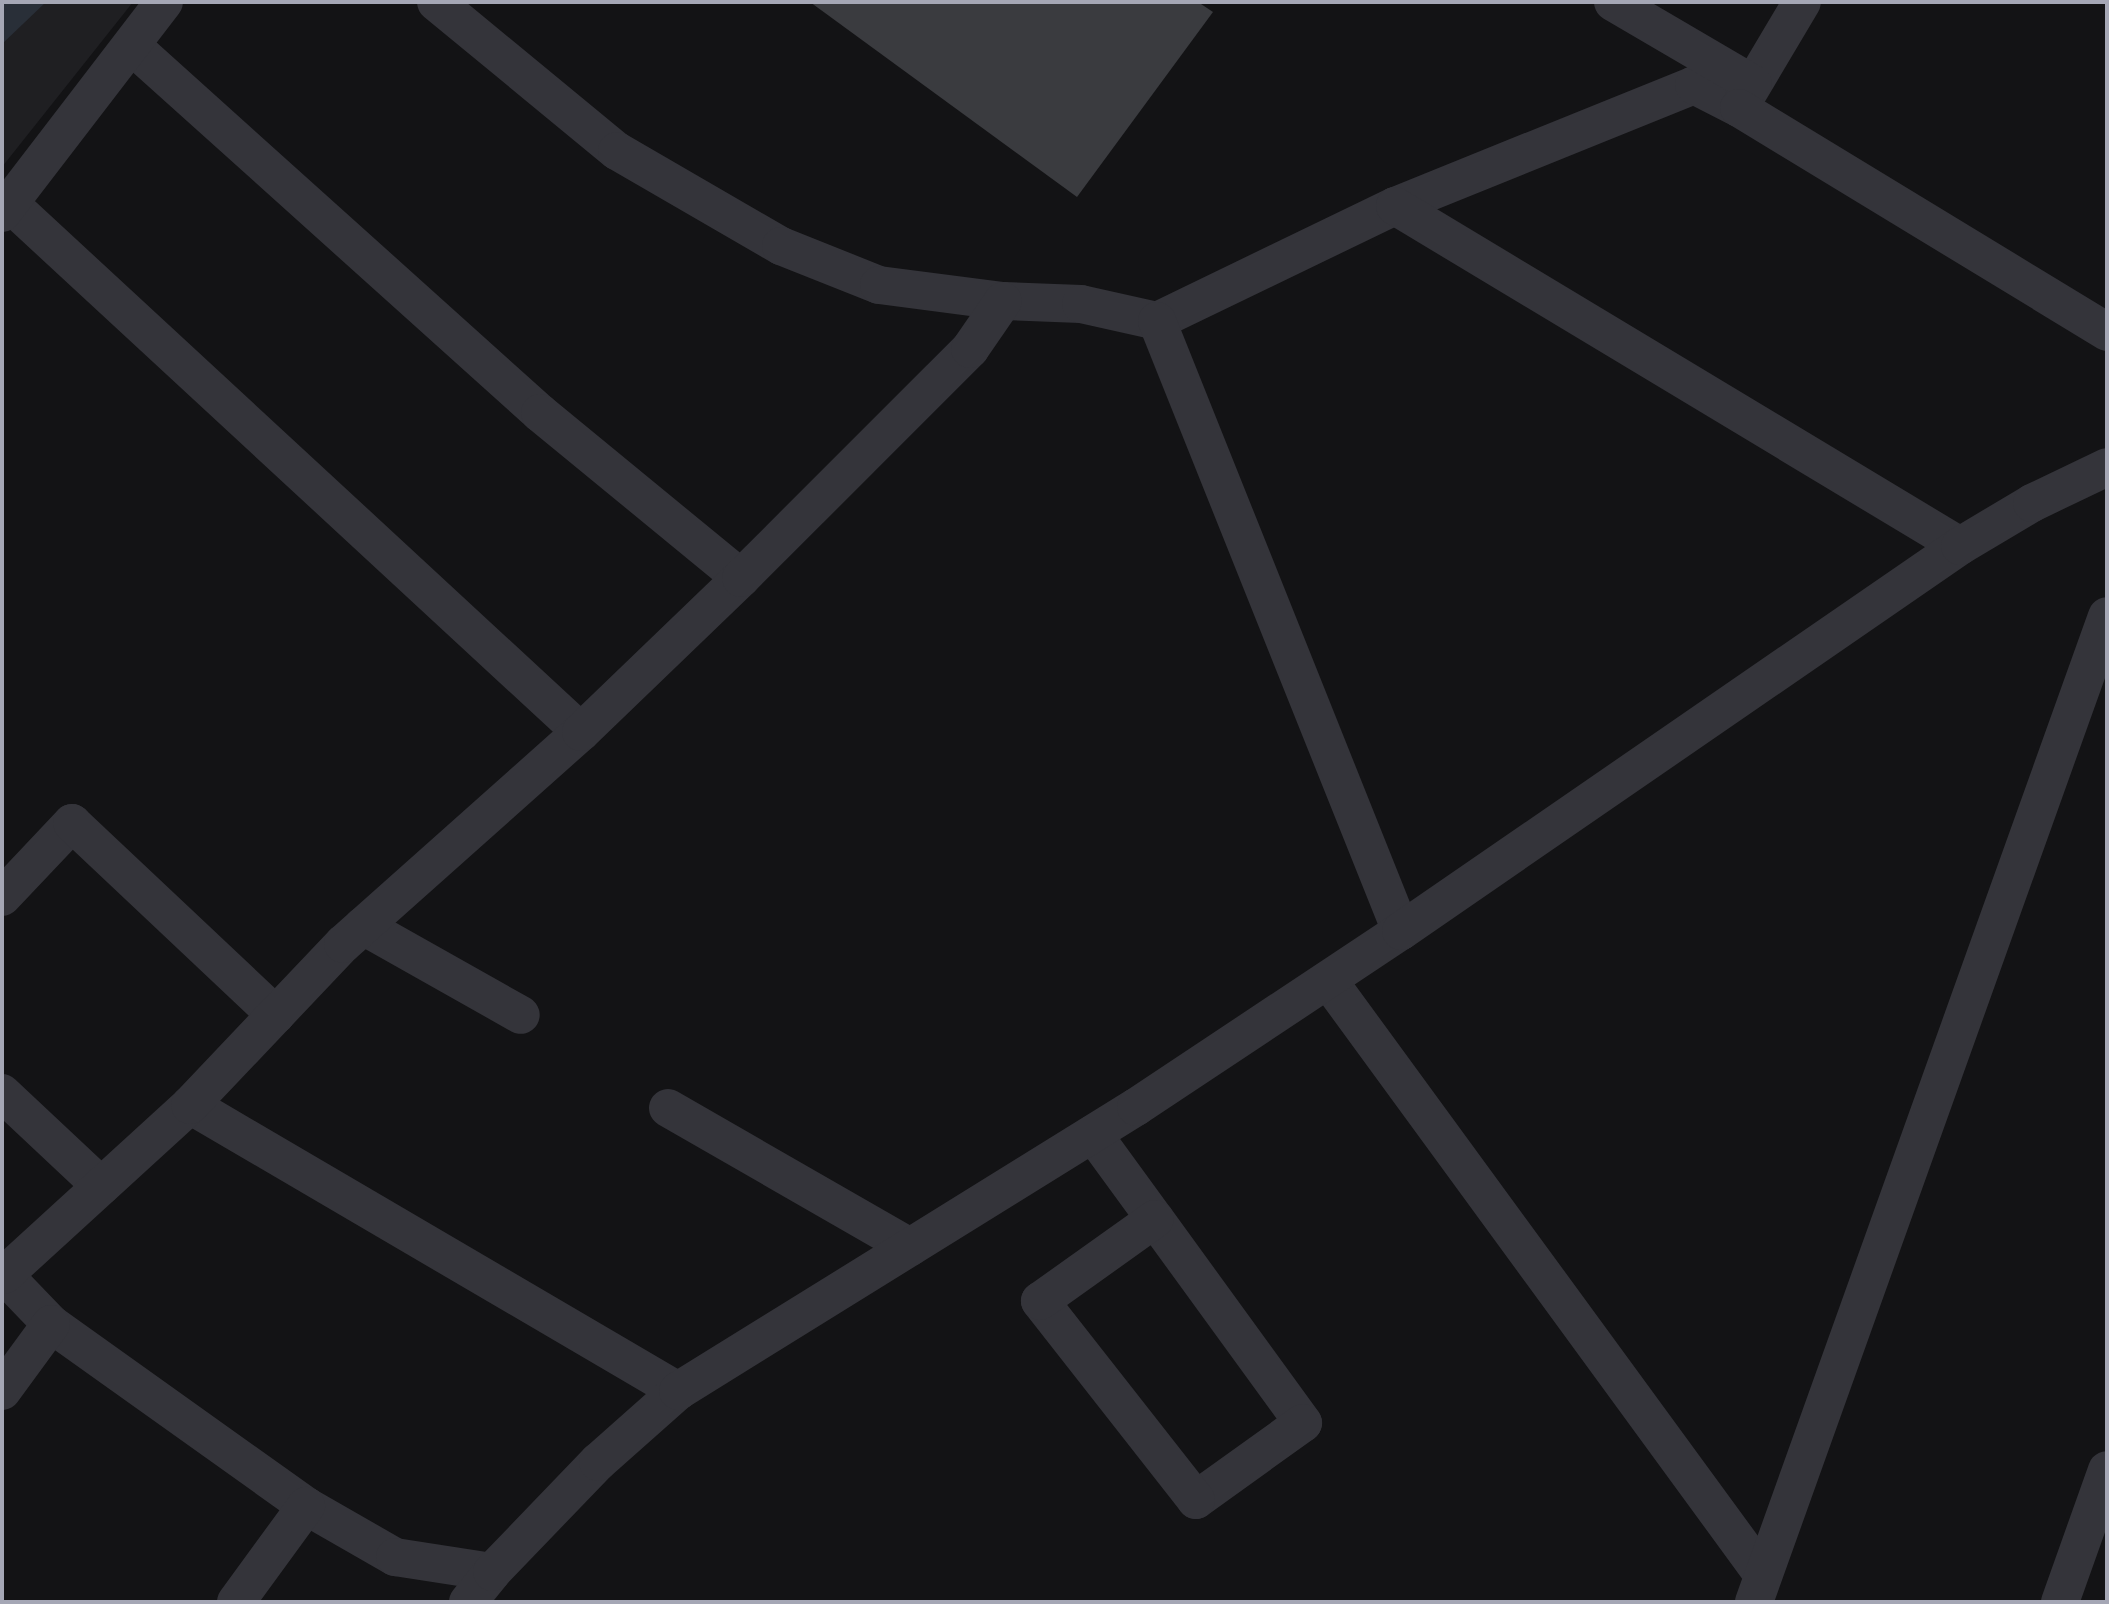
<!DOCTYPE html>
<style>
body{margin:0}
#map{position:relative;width:2109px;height:1604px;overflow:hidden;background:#131315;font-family:Roboto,sans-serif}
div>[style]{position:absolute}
.built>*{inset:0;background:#1f1f22}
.water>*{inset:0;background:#292f38}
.building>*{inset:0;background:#3a3b3f}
.minor>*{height:38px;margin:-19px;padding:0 19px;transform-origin:19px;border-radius:19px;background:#34343a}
span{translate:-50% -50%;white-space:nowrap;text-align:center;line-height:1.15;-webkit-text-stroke:6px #0e0e10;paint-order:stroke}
.frame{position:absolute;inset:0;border:4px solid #a5a7b5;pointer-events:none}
</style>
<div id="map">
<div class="built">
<div style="clip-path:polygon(2px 2px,133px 2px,2px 167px)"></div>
</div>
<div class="water">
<div style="clip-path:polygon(2px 2px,46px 2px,2px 44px)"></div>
</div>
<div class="building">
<div style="clip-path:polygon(810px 2px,1198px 2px,1213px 12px,1077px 197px)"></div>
</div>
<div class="minor">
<div style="left:436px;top:2px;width:234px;rotate:39.5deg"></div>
<div style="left:617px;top:151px;width:190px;rotate:30.1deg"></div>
<div style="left:781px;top:246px;width:105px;rotate:21.7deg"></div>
<div style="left:879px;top:285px;width:125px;rotate:7.4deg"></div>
<div style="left:1003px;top:301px;width:78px;rotate:2.2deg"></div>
<div style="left:1081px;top:304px;width:78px;rotate:12.6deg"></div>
<div style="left:1157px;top:321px;width:264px;rotate:-25.8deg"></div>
<div style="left:1395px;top:206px;width:323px;rotate:-22deg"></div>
<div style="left:1694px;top:85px;width:51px;rotate:27.1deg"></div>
<div style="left:1739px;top:108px;width:123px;rotate:-59.3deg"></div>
<div style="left:1613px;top:2px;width:162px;rotate:30.4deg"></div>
<div style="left:132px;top:46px;width:549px;rotate:41.97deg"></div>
<div style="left:540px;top:413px;width:260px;rotate:39.4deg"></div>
<div style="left:1739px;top:108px;width:431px;rotate:31.3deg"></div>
<div style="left:9px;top:203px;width:779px;rotate:42.76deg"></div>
<div style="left:1395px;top:206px;width:659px;rotate:31.04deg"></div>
<div style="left:2px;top:213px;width:266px;rotate:-52.5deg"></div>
<div style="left:1157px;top:321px;width:657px;rotate:68.2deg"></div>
<div style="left:2px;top:897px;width:102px;rotate:-46.6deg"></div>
<div style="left:72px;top:823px;width:280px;rotate:43.3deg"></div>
<div style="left:363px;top:926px;width:181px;rotate:29.4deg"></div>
<div style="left:1328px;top:980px;width:737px;rotate:53.83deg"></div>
<div style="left:2px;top:1093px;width:136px;rotate:43.2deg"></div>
<div style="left:190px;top:1105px;width:566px;rotate:30.37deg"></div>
<div style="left:668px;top:1108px;width:279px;rotate:29.9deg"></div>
<div style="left:1093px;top:1134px;width:105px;rotate:53.9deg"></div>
<div style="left:1155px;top:1219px;width:252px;rotate:54deg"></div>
<div style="left:1303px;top:1423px;width:132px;rotate:144.3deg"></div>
<div style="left:1196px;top:1500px;width:253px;rotate:-128.1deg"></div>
<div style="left:1040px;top:1301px;width:141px;rotate:-35.5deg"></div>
<div style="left:2px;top:1273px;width:71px;rotate:46.1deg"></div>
<div style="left:51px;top:1324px;width:313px;rotate:35.5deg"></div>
<div style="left:306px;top:1506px;width:103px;rotate:29.8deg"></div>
<div style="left:395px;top:1557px;width:98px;rotate:8.8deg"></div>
<div style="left:4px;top:1275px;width:252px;rotate:-42.4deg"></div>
<div style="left:190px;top:1105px;width:222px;rotate:-46.5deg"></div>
<div style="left:343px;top:944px;width:319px;rotate:-41.7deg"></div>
<div style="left:581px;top:732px;width:222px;rotate:-43.9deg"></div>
<div style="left:741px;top:578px;width:324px;rotate:-45deg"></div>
<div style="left:970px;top:349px;width:58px;rotate:-55.5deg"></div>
<div style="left:2px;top:1391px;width:83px;rotate:-53.8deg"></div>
<div style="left:236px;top:1602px;width:119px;rotate:-53.9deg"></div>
<div style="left:468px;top:1602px;width:38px;rotate:-51deg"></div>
<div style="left:492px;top:1572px;width:153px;rotate:-46.1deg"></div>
<div style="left:598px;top:1462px;width:107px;rotate:-41.6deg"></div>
<div style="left:678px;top:1391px;width:539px;rotate:-31.8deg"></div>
<div style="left:1136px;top:1107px;width:318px;rotate:-33.6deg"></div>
<div style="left:1401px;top:931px;width:679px;rotate:-34.56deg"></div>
<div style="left:1960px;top:546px;width:84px;rotate:-30.8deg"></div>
<div style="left:2032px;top:503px;width:83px;rotate:-25.6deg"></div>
<div style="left:1754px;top:1602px;width:1047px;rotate:-70.3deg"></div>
<div style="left:2060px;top:1602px;width:140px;rotate:-70.4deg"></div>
</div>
<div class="frame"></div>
</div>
